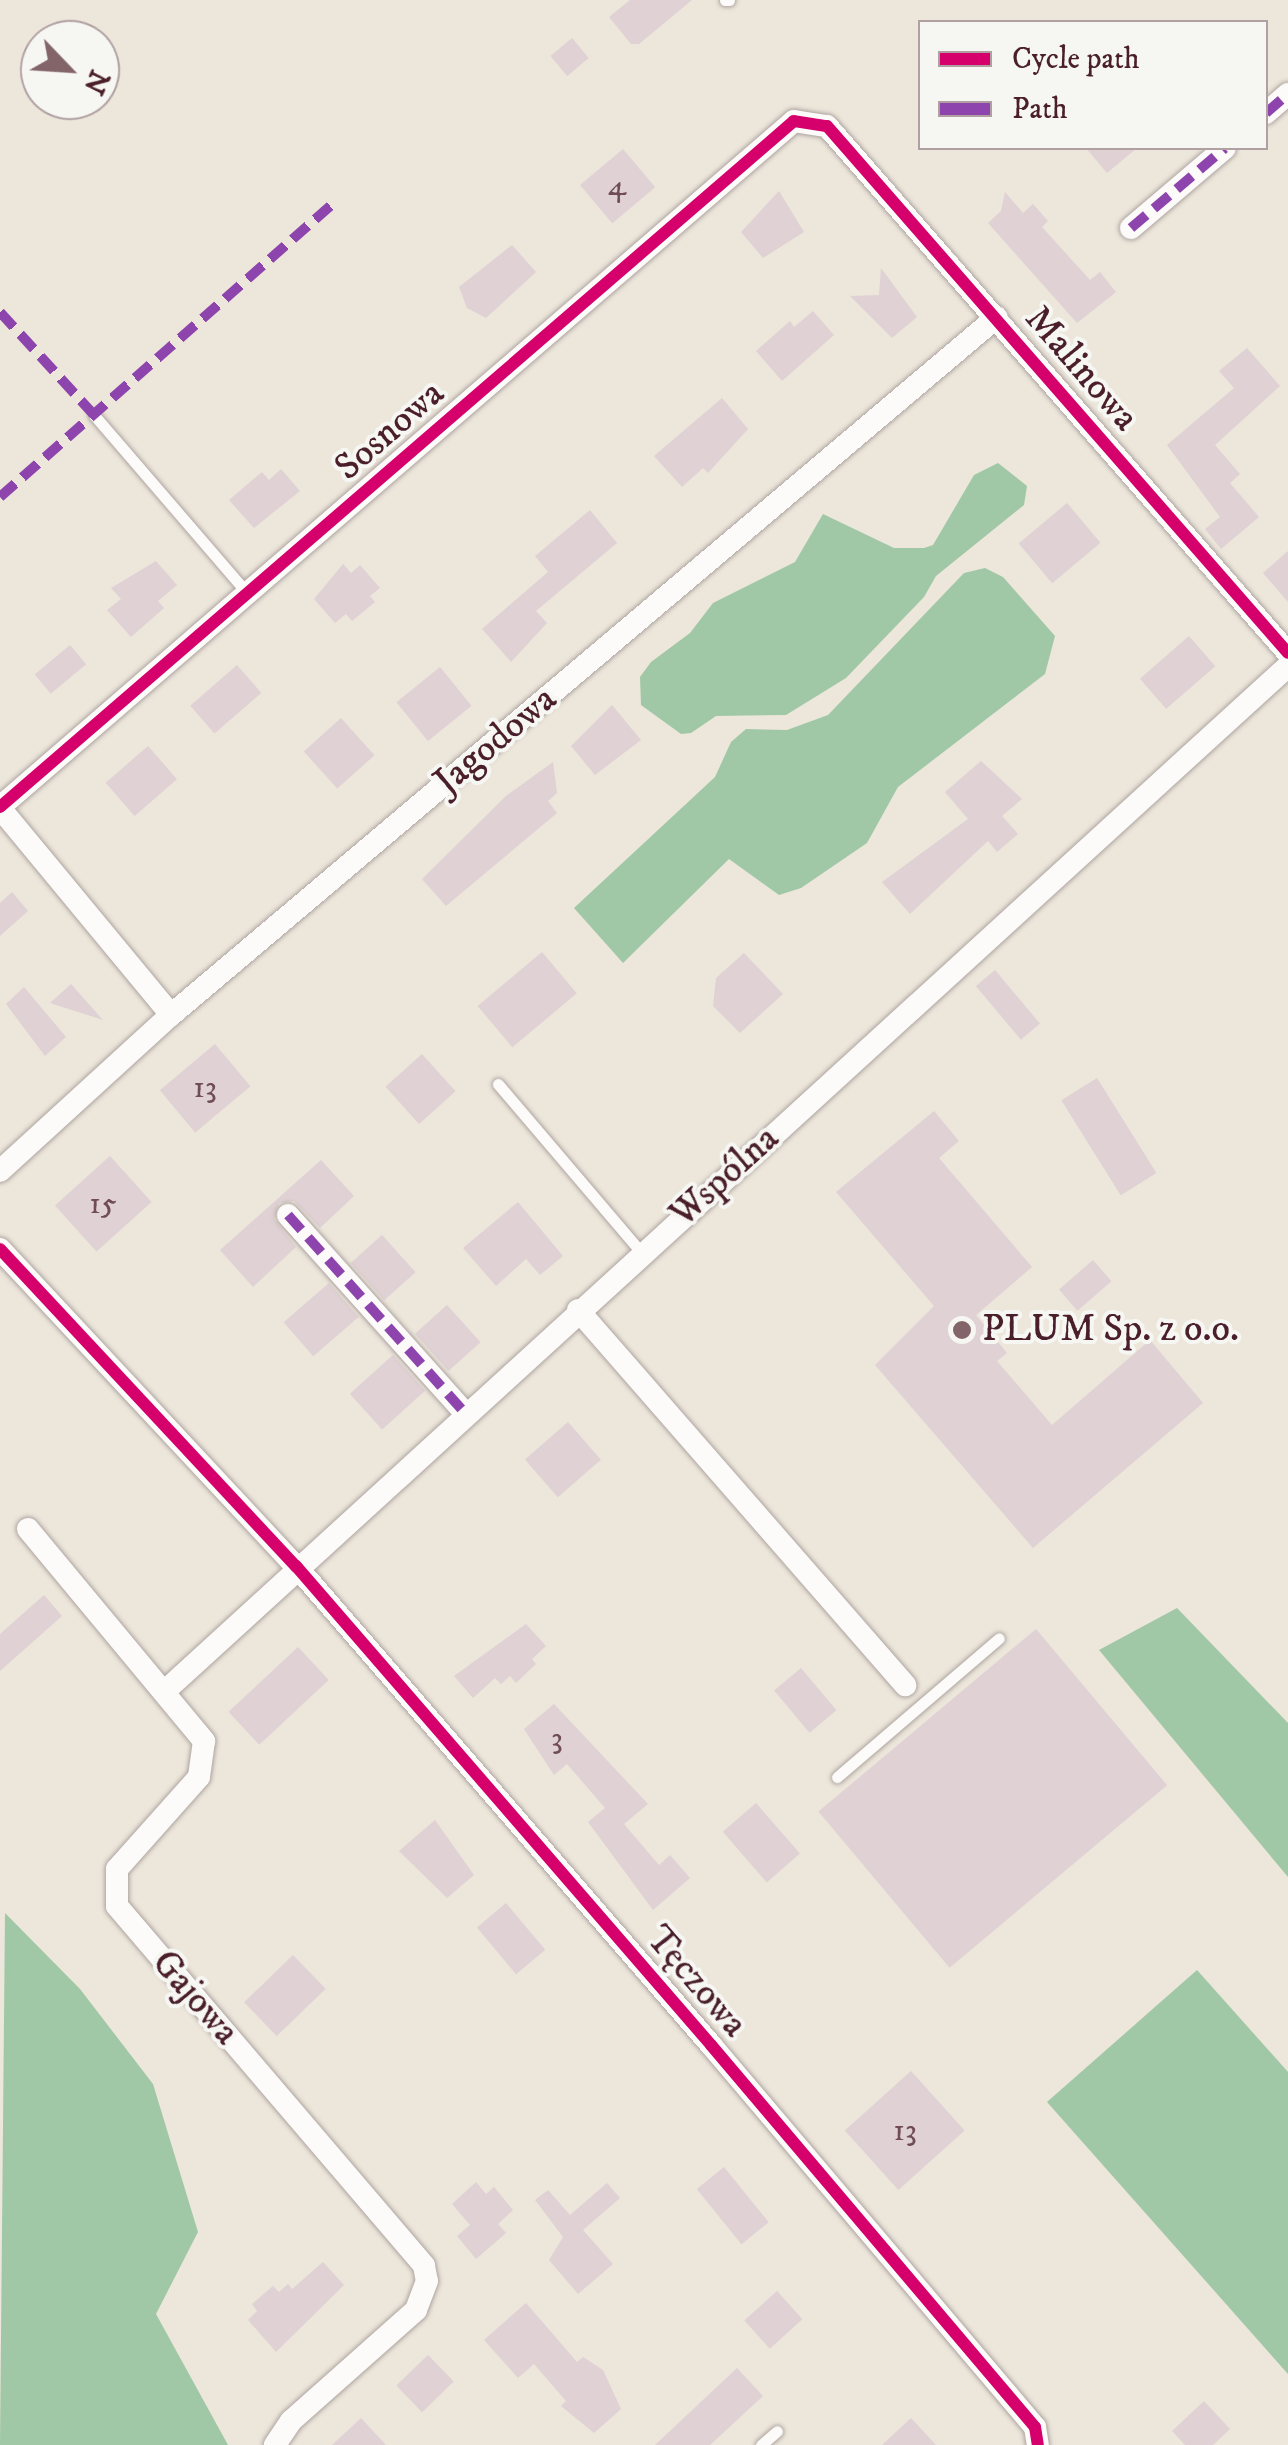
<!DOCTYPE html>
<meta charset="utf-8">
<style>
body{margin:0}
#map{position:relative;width:1288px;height:2445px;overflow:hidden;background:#ece6db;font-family:"IM FELL DW Pica",serif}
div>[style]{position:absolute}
.forest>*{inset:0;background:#a0c8a6}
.building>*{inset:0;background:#e0d1d4;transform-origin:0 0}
.roads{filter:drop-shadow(0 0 2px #aea5a0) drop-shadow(0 0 2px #aea5a0)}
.lane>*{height:11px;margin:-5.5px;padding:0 5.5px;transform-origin:5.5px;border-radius:5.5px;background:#fcfbfa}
.street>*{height:22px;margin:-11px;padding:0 11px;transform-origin:11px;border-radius:11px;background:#fcfbfa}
.quiet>*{height:10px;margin-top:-5px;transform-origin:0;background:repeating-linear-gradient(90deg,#8e44ad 0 20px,transparent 0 30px)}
.cycleway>*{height:12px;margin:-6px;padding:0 6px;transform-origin:6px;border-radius:6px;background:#d6006c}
.dots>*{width:28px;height:28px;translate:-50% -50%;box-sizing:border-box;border:5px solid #f6f6f2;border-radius:50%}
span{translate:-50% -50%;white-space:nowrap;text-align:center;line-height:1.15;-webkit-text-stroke:8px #f6f6f2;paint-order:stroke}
.number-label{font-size:32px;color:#704c55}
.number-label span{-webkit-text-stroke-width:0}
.street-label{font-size:38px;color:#4a1f2b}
.poi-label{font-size:38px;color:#4a1f2b}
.left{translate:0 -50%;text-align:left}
.legend{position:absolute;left:918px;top:20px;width:350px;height:130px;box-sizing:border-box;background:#f6f6f2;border:2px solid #b1a0a2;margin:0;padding:12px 18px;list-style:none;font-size:30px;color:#4a1f2b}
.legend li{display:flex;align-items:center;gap:20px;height:50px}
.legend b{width:50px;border:2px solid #b1a0a2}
.north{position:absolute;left:20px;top:20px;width:100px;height:100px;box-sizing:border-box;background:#f6f6f2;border:2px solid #b1a0a2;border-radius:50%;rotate:115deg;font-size:28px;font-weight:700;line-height:40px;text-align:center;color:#4a1f2b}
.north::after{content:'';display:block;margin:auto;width:35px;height:45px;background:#836569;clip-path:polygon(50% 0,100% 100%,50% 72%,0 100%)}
</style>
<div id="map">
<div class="forest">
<div style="clip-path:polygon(998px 463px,1027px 486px,1024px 505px,936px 576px,924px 597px,846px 678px,786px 715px,716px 716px,691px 733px,681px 734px,641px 705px,640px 677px,651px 662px,690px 633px,713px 603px,795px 562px,823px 514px,894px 548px,924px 548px,933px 545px,974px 475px)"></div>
<div style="clip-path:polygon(985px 568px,1003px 577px,1055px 636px,1045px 674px,898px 787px,867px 843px,801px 888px,779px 895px,729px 859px,623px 963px,574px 908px,715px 777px,731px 742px,746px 729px,787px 730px,828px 715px,964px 573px)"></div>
<div style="clip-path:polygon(1177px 1608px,1288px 1723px,1288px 1877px,1099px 1650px)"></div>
<div style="clip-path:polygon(5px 1913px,80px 1989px,153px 2084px,198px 2232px,156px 2314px,228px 2445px,0 2445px)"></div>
<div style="clip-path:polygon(1197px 1970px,1288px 2072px,1288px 2374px,1047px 2102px)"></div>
</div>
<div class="building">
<div style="clip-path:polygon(630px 0,692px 0,639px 44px,631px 44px,609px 17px)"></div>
<div style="left:572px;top:38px;width:26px;height:28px;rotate:50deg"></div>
<div style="clip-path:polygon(1086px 148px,1137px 148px,1107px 173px)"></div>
<div style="left:623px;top:149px;width:50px;height:56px;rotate:50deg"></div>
<div style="clip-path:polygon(779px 191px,804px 232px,763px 258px,741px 232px)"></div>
<div style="clip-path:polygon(1005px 192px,1023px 213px,1033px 204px,1048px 221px,1042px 227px,1090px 280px,1100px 272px,1116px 292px,1077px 323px,988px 223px,1001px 211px)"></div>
<div style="clip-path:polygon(512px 245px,536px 272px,486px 318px,467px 308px,459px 287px)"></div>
<div style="clip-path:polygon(881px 268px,917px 317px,892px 338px,850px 296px,879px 295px)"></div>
<div style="clip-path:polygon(813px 311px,834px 335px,782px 381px,756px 351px,790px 321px,794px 327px)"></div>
<div style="clip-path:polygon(1247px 348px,1280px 386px,1215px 445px,1240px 474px,1230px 483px,1259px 517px,1221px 549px,1205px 529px,1220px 517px,1167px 445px,1234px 388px,1219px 371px)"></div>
<div style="clip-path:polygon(722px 398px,748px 429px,708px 473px,703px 468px,682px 487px,654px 456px)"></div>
<div style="clip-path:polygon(281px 469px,300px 491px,254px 528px,229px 500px,262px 472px,269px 480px)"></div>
<div style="left:1067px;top:503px;width:52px;height:63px;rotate:50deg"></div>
<div style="clip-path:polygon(590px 510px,617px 543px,536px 611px,547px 623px,511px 662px,482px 629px,548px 572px,535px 556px)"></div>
<div style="clip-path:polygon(1288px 551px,1288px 602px,1263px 573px)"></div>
<div style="clip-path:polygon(156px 561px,177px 585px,158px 601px,164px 608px,131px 637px,107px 610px,121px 599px,111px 588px)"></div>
<div style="clip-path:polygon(343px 564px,351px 573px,360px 565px,380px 588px,370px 596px,375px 602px,352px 621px,346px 614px,335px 623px,314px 599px)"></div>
<div style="left:1189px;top:636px;width:40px;height:65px;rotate:49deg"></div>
<div style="left:70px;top:645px;width:25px;height:46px;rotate:50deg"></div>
<div style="left:237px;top:665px;width:37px;height:62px;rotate:49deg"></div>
<div style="left:440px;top:667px;width:50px;height:56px;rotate:51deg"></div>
<div style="clip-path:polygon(612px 705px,641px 740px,595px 775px,571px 746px)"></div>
<div style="left:341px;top:718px;width:50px;height:50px;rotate:48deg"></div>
<div style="left:148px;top:746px;width:44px;height:56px;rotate:49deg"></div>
<div style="clip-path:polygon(981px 761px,1022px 799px,1002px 816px,1018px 834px,997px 852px,988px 841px,910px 914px,882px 882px,968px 819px,945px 792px)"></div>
<div style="clip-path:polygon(553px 762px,557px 793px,548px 801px,557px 813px,446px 906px,422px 879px,506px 796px)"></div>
<div style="clip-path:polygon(12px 892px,28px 911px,0 936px,0 903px)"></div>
<div style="left:542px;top:952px;width:54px;height:84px;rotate:50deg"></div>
<div style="clip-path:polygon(744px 953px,783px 994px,740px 1033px,713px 1006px,716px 978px)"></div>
<div style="left:995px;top:970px;width:70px;height:25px;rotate:50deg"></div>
<div style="clip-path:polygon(71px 984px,103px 1020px,50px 1003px)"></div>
<div style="clip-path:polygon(24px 987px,66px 1037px,45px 1056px,6px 1004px)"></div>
<div style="left:215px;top:1044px;width:55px;height:72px;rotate:50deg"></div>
<div style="left:422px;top:1054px;width:50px;height:49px;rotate:48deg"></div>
<div style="left:1097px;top:1078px;width:112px;height:42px;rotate:58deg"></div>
<div style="clip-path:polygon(934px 1111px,959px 1141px,939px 1158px,1032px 1267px,976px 1315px,1007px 1353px,997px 1361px,1052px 1425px,1150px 1340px,1203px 1403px,1033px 1548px,875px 1365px,934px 1306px,836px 1192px)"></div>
<div style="left:110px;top:1156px;width:62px;height:74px;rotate:48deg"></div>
<div style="clip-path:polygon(321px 1160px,354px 1196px,320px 1228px,294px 1201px,279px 1203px,274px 1219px,296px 1247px,253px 1287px,220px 1250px)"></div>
<div style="clip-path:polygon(518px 1202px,563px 1256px,540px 1275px,526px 1259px,496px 1286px,463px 1248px)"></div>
<div style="left:382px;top:1235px;width:50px;height:42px;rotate:48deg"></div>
<div style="left:1093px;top:1260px;width:28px;height:45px;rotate:49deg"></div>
<div style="left:329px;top:1283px;width:45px;height:60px;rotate:49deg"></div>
<div style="left:447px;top:1305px;width:50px;height:43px;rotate:48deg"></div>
<div style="left:393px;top:1355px;width:48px;height:58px;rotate:48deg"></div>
<div style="left:568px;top:1422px;width:50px;height:57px;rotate:49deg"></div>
<div style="clip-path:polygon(44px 1595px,62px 1616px,0 1671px,0 1634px)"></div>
<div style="clip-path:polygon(526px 1624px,546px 1646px,532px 1659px,536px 1664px,516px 1683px,510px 1676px,501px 1684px,495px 1678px,473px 1698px,454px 1676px)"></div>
<div style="left:1036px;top:1629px;width:204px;height:284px;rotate:50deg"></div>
<div style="left:298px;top:1647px;width:45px;height:95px;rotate:47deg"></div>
<div style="left:801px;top:1668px;width:55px;height:35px;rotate:50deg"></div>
<div style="clip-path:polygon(554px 1704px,648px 1804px,624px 1824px,659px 1865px,670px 1855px,690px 1878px,653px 1910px,588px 1822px,605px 1808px,567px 1764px,554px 1775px,524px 1729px)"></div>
<div style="left:756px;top:1803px;width:67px;height:44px;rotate:49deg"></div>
<div style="clip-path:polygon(435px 1820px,474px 1875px,447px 1898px,399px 1851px)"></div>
<div style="left:506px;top:1903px;width:61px;height:38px;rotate:50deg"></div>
<div style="left:293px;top:1955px;width:47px;height:68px;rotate:46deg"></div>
<div style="left:911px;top:2071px;width:80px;height:89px;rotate:48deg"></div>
<div style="left:724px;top:2167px;width:71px;height:35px;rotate:51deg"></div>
<div style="clip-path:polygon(476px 2182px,486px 2194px,494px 2187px,513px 2210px,498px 2224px,506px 2233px,476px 2259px,457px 2236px,470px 2225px,452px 2204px)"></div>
<div style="clip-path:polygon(607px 2183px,620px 2198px,583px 2230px,613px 2264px,578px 2294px,549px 2260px,563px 2237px,535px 2200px,548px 2190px,570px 2215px)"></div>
<div style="clip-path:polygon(323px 2262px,344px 2285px,276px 2352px,248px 2320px,257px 2311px,252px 2304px,273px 2286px,279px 2292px,288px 2284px,292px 2289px)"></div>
<div style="left:777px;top:2291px;width:38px;height:44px;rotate:48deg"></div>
<div style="clip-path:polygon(526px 2303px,577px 2362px,583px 2357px,603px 2370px,621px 2409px,594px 2433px,561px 2406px,566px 2401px,534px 2364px,518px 2378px,484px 2340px)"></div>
<div style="left:428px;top:2355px;width:37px;height:44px;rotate:46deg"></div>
<div style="clip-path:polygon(737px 2368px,763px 2396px,710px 2445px,655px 2445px)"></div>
<div style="clip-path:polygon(1204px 2401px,1230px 2429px,1213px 2445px,1185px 2445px,1172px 2431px)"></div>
<div style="clip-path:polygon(361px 2418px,386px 2445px,332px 2445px)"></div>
<div style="clip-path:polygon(911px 2418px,936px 2445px,882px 2445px)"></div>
</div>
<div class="roads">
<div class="lane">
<div style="left:725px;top:0;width:4px"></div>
<div style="left:94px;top:415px;width:235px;rotate:49.3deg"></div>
<div style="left:498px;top:1084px;width:221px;rotate:49.6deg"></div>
<div style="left:837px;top:1777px;width:213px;rotate:-40.6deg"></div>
<div style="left:761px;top:2445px;width:21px;rotate:-41deg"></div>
</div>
<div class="street">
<div style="left:1266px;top:113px;width:29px;rotate:-41deg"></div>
<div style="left:1131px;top:228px;width:123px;rotate:-40.4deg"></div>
<div style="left:0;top:807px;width:1049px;rotate:-40.83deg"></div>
<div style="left:794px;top:121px;width:33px;rotate:9deg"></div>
<div style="left:827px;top:126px;width:700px;rotate:48.82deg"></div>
<div style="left:0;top:808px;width:268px;rotate:50.4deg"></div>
<div style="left:0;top:1171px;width:231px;rotate:-42.4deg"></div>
<div style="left:171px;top:1015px;width:1081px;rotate:-40.2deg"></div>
<div style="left:288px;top:1215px;width:266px;rotate:48.2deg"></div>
<div style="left:0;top:1249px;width:434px;rotate:47deg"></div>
<div style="left:296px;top:1566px;width:634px;rotate:49.09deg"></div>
<div style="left:711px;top:2045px;width:501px;rotate:49.7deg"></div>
<div style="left:1035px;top:2427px;width:18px;rotate:81deg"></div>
<div style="left:578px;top:1310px;width:498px;rotate:48.9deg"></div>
<div style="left:28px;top:1529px;width:276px;rotate:50.3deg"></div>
<div style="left:204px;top:1741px;width:36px;rotate:98deg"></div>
<div style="left:199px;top:1777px;width:123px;rotate:131.7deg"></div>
<div style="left:117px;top:1869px;width:37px;rotate:90deg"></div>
<div style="left:117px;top:1906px;width:473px;rotate:49.5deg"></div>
<div style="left:424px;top:2266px;width:15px;rotate:79deg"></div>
<div style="left:427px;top:2281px;width:31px;rotate:111deg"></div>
<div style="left:416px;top:2310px;width:167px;rotate:138.4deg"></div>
<div style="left:291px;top:2421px;width:29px;rotate:124deg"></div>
<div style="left:165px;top:1691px;width:1520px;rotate:-42.39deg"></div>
</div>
</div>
<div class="quiet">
<div style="left:1266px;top:113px;width:29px;rotate:-41deg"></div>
<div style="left:1131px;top:228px;width:123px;rotate:-40.4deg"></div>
<div style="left:0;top:312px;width:139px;rotate:47.6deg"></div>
<div style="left:0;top:497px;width:444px;rotate:-41.4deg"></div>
<div style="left:288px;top:1215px;width:266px;rotate:48.2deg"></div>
</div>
<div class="cycleway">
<div style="left:0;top:807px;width:1049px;rotate:-40.83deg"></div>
<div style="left:794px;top:121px;width:33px;rotate:9deg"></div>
<div style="left:827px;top:126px;width:700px;rotate:48.82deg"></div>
<div style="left:0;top:1249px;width:434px;rotate:47deg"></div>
<div style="left:296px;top:1566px;width:634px;rotate:49.09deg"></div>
<div style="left:711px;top:2045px;width:501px;rotate:49.7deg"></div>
<div style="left:1035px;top:2427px;width:18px;rotate:81deg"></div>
</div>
<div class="dots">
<div style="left:962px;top:1330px;background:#836569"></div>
</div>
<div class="number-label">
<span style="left:617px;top:186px">4</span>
<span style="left:205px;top:1088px">13</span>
<span style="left:103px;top:1204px">15</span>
<span style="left:557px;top:1739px">3</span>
<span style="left:905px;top:2131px">13</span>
</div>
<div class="street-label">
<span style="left:1081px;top:369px;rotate:49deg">Malinowa</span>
<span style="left:390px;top:431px;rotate:-41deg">Sosnowa</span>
<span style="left:496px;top:741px;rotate:-40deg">Jagodowa</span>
<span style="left:725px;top:1177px;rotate:-42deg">Wspólna</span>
<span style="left:696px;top:1982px;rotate:49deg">Tęczowa</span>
<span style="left:195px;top:1998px;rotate:49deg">Gajowa</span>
</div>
<div class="poi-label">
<span class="left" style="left:982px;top:1330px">PLUM Sp. z o.o.</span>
</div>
<ul class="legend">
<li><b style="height:12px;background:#d6006c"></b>Cycle path</li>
<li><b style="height:12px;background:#8e44ad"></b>Path</li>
</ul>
<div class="north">N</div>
</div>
